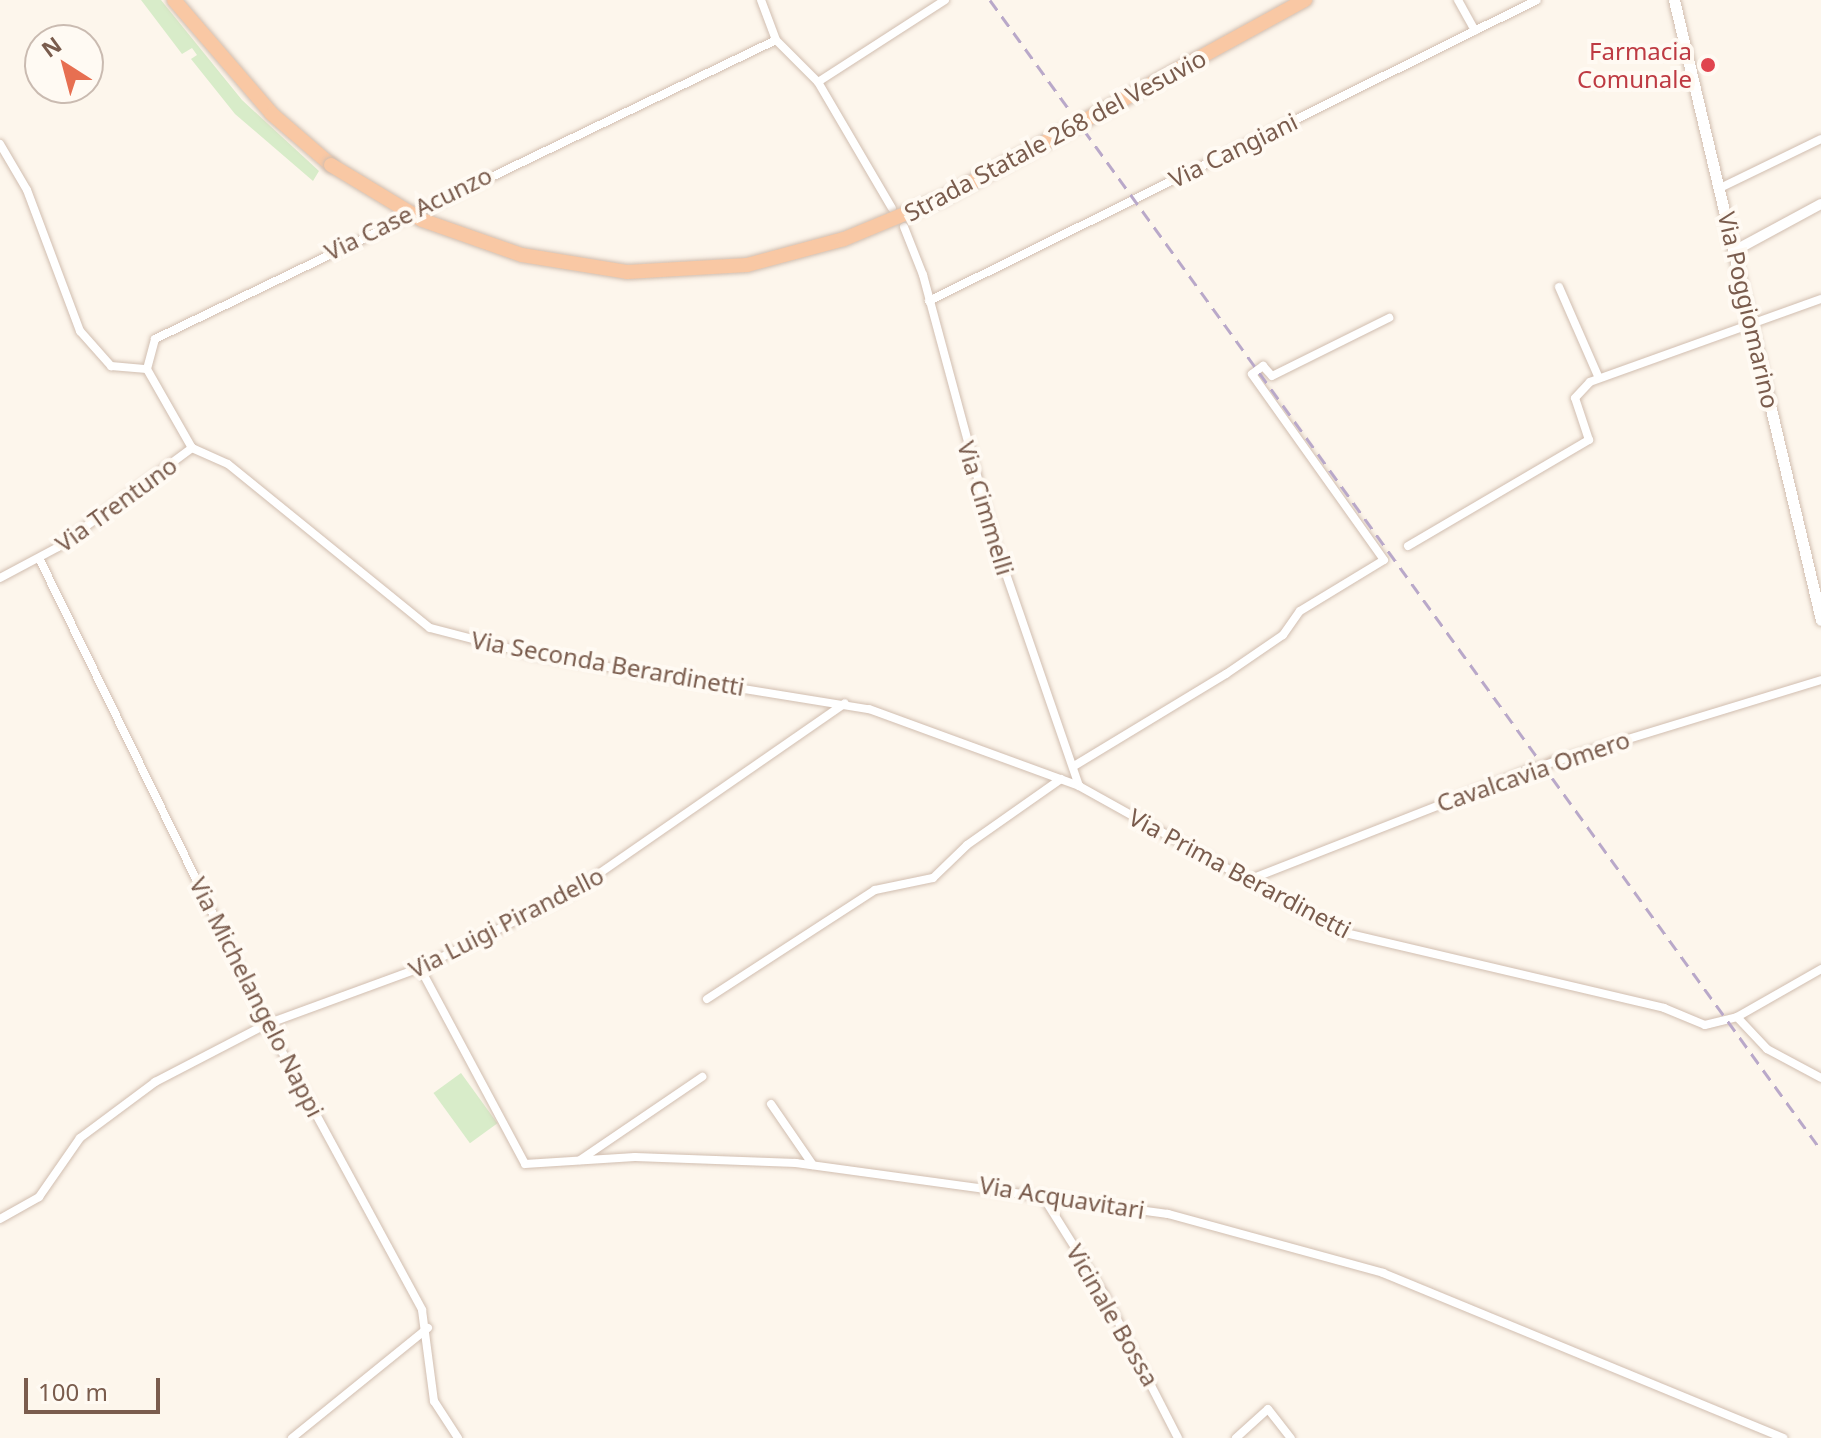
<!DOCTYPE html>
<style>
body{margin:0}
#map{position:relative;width:1821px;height:1438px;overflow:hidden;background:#fdf6ec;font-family:"Noto Sans",sans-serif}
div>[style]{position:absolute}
.green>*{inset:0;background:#d8ecc9;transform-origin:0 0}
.roads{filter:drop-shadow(0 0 2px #d1beb0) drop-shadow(0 0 2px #d1beb0)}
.minor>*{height:8px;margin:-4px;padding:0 4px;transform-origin:4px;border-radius:4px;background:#fff}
.tertiary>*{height:10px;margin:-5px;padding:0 5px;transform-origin:5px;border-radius:5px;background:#fff}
.secondary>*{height:11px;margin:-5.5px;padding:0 5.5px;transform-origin:5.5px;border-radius:5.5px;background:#fff}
.trunk>*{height:14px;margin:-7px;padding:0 7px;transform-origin:7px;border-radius:7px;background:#f9c8a4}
.rail>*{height:3px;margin-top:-1.5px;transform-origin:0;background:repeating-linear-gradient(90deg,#b9a8c9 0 12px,transparent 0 20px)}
.bridges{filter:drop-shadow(0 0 2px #d1beb0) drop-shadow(0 0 2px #d1beb0)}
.minor-bridge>*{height:8px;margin:-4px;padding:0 4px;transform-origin:4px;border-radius:4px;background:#fff}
.trunk-bridge>*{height:14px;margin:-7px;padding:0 7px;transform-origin:7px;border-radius:7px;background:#f9c8a4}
.dots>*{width:22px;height:22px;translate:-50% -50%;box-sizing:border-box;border:4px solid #fffaf3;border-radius:50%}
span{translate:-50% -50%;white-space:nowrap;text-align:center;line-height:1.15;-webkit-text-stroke:8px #fffaf3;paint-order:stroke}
.health-label{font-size:24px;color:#be3a42}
.right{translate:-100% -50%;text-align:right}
.street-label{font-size:24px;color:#7a5c4d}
.north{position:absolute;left:24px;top:24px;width:80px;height:80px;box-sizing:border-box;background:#fffaf3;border:2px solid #cabbb1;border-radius:50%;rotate:324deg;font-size:22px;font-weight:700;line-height:32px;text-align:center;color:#7a5c4d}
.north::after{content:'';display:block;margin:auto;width:28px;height:36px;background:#e76f51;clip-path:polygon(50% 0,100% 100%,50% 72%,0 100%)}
.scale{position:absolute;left:24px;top:1378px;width:136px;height:36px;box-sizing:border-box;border:4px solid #7a5c4d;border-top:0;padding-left:10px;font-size:24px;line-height:28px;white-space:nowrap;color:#7a5c4d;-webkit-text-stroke:6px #fffaf3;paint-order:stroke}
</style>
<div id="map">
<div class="green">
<div style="clip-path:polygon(141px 0,161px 0,242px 100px,319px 171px,313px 181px,235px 114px,191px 59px,197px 55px,192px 48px,182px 54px)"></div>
<div style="left:461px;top:1073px;width:62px;height:34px;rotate:54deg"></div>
</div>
<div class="roads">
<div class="minor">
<div style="left:761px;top:0;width:43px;rotate:69.4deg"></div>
<div style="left:1458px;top:0;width:35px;rotate:61deg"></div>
<div style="left:776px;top:40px;width:59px;rotate:45deg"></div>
<div style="left:818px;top:82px;width:146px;rotate:59.6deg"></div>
<div style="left:818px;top:82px;width:151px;rotate:-32.8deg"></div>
<div style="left:0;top:144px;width:53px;rotate:59.6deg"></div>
<div style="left:27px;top:190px;width:151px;rotate:69.4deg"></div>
<div style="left:80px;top:331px;width:47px;rotate:48.5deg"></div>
<div style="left:111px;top:366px;width:36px;rotate:5deg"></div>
<div style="left:1720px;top:188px;width:112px;rotate:-25.9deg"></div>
<div style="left:904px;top:227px;width:52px;rotate:68.4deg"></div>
<div style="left:923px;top:275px;width:273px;rotate:74.9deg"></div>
<div style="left:994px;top:539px;width:261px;rotate:71deg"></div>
<div style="left:1559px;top:287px;width:99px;rotate:66.3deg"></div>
<div style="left:929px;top:301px;width:678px;rotate:-26.34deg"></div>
<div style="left:192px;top:448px;width:39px;rotate:24deg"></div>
<div style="left:228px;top:464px;width:260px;rotate:39.1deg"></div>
<div style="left:430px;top:628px;width:107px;rotate:14.6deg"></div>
<div style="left:534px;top:655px;width:339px;rotate:9.2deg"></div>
<div style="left:869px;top:709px;width:224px;rotate:20.1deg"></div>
<div style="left:1079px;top:786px;width:300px;rotate:29.1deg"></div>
<div style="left:1341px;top:932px;width:332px;rotate:13.2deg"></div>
<div style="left:1664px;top:1008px;width:44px;rotate:22.5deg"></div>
<div style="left:1705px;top:1025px;width:33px;rotate:-14deg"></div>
<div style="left:1737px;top:1017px;width:97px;rotate:-29.7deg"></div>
<div style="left:192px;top:448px;width:91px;rotate:-119.7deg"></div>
<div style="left:147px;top:369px;width:31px;rotate:-75deg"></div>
<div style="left:155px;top:339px;width:689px;rotate:-25.71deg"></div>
<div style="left:1408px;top:546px;width:210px;rotate:-30.4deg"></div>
<div style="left:1589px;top:440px;width:44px;rotate:-108.4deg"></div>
<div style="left:1575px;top:398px;width:22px;rotate:-47deg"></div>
<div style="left:1590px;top:382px;width:245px;rotate:-19.8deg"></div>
<div style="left:39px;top:558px;width:519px;rotate:63.93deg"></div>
<div style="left:267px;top:1024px;width:325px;rotate:61.5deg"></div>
<div style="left:422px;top:1310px;width:92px;rotate:82.5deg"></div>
<div style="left:434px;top:1401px;width:44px;rotate:57deg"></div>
<div style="left:0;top:578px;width:66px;rotate:-28.1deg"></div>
<div style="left:58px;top:547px;width:167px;rotate:-36.5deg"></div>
<div style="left:1553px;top:762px;width:280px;rotate:-17deg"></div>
<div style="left:1074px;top:766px;width:178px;rotate:-31.2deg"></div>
<div style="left:1226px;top:674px;width:69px;rotate:-34.4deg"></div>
<div style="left:1283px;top:635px;width:29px;rotate:-55deg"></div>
<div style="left:1300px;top:611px;width:98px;rotate:-31.3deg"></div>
<div style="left:1384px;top:560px;width:228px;rotate:-125.4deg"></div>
<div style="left:1252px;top:374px;width:14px;rotate:-36deg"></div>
<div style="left:1263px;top:366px;width:13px;rotate:48deg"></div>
<div style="left:1272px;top:376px;width:131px;rotate:-26.4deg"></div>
<div style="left:1251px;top:879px;width:302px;rotate:-21.4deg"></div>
<div style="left:420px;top:968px;width:222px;rotate:61.8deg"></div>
<div style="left:525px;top:1164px;width:110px;rotate:-3.6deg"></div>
<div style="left:635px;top:1157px;width:161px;rotate:2.1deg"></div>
<div style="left:796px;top:1163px;width:375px;rotate:7.8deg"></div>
<div style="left:1168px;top:1214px;width:223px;rotate:15.3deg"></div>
<div style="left:1383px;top:1273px;width:433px;rotate:22.4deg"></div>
<div style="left:707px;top:999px;width:200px;rotate:-33deg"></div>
<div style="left:875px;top:890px;width:59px;rotate:-11.7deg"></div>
<div style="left:933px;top:878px;width:47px;rotate:-44.1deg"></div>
<div style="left:967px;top:845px;width:115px;rotate:-35.1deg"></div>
<div style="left:1737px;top:1017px;width:44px;rotate:46.8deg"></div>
<div style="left:1767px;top:1049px;width:61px;rotate:28.2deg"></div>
<div style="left:771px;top:1104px;width:74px;rotate:55.5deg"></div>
<div style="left:580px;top:1160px;width:148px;rotate:-34.2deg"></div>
<div style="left:1042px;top:1195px;width:117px;rotate:57.9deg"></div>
<div style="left:1104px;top:1294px;width:162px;rotate:62.8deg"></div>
<div style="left:0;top:1219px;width:45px;rotate:-29.4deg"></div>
<div style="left:39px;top:1197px;width:72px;rotate:-55.2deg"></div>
<div style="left:80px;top:1138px;width:94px;rotate:-36.7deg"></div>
<div style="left:155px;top:1082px;width:126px;rotate:-27.4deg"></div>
<div style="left:267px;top:1024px;width:163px;rotate:-20.1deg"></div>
<div style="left:420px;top:968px;width:169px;rotate:-26.4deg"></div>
<div style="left:571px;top:893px;width:333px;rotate:-34.7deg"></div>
<div style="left:292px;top:1438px;width:175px;rotate:-39deg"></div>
<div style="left:1236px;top:1438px;width:43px;rotate:-42.2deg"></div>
<div style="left:1268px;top:1409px;width:37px;rotate:52deg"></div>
</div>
<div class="tertiary">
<div style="left:1734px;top:251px;width:99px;rotate:-28.4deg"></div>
</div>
<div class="secondary">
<div style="left:1674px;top:0;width:637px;rotate:76.66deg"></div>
</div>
<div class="trunk">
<div style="left:174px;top:0;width:150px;rotate:49.3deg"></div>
<div style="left:272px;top:114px;width:78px;rotate:40.8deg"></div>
</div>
</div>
<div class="rail">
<div style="left:990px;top:0;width:1419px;rotate:54.15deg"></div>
</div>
<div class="bridges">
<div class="minor-bridge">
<div style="left:1532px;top:769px;width:22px;rotate:-18deg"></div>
</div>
<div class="trunk-bridge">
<div style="left:331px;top:165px;width:106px;rotate:31.1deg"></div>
<div style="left:422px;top:220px;width:106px;rotate:19.3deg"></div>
<div style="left:522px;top:255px;width:106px;rotate:9.2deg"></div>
<div style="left:627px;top:272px;width:120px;rotate:-3.3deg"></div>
<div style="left:747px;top:265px;width:100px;rotate:-15deg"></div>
<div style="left:844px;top:239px;width:107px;rotate:-22.5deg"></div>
<div style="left:943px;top:198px;width:413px;rotate:-28.7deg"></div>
</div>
</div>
<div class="dots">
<div style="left:1708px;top:65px;background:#e0444e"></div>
</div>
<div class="health-label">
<span class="right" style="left:1692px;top:65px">Farmacia<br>Comunale</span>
</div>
<div class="street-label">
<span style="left:1055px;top:135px;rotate:-28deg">Strada Statale 268 del Vesuvio</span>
<span style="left:1233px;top:150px;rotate:-26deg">Via Cangiani</span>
<span style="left:408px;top:213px;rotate:-26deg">Via Case Acunzo</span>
<span style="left:1749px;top:310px;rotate:77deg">Via Poggiomarino</span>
<span style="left:116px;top:504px;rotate:-36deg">Via Trentuno</span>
<span style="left:986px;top:508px;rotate:73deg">Via Cimmelli</span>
<span style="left:608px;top:663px;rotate:10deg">Via Seconda Berardinetti</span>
<span style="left:1533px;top:771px;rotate:-19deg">Cavalcavia Omero</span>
<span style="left:1240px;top:873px;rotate:28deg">Via Prima Berardinetti</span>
<span style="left:506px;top:922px;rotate:-27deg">Via Luigi Pirandello</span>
<span style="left:257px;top:997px;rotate:63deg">Via Michelangelo Nappi</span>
<span style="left:1062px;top:1197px;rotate:9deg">Via Acquavitari</span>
<span style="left:1113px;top:1315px;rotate:60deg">Vicinale Bossa</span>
</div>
<div class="north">N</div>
<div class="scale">100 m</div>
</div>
